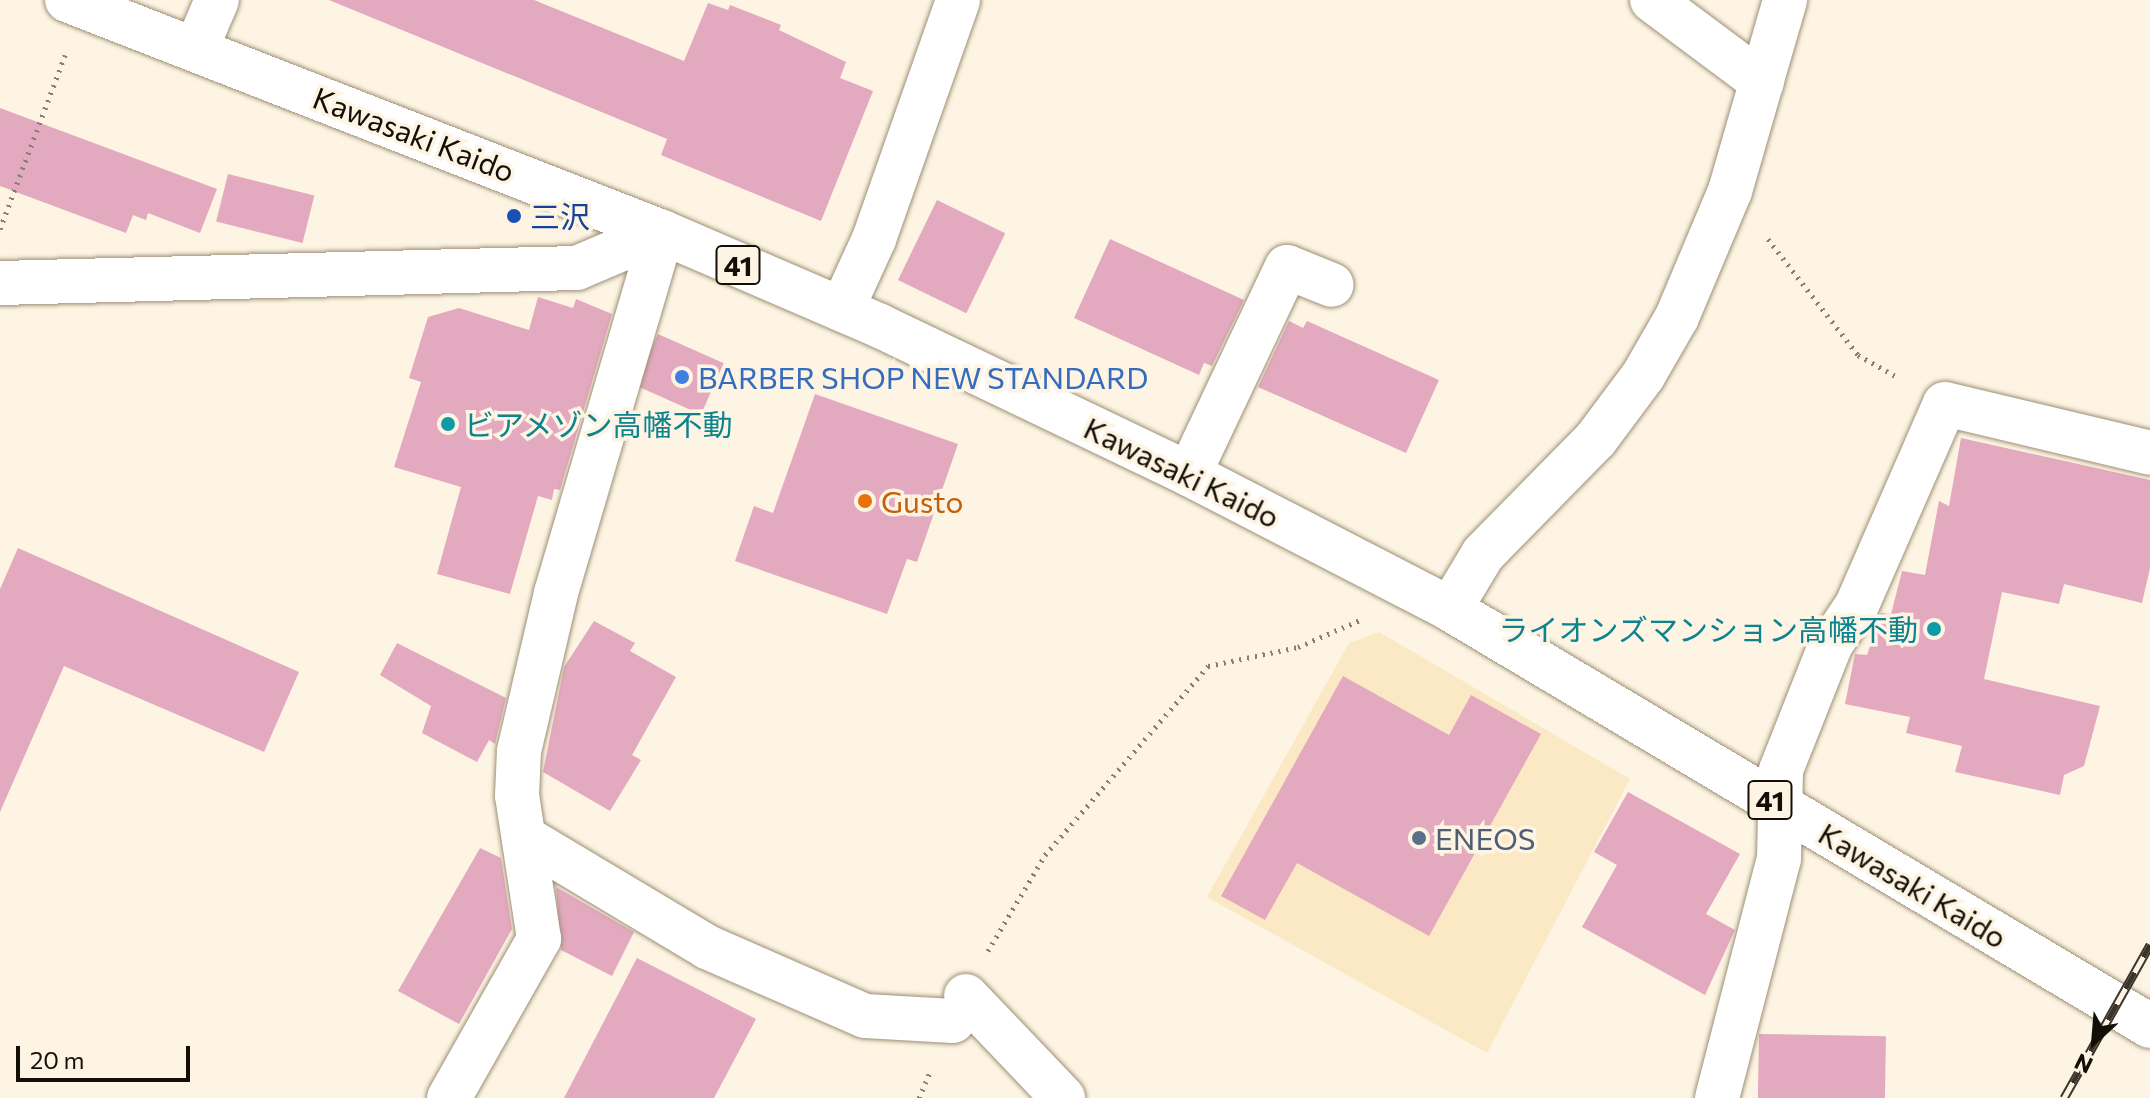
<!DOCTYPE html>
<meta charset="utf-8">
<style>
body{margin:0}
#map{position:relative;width:2150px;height:1098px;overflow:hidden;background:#fdf4e3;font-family:Commissioner,"Noto Sans JP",sans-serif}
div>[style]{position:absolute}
.built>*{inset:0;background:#fbe8c4}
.building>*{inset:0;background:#e3a9bf;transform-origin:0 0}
.path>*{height:5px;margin-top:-2.5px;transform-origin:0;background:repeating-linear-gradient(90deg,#867f72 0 2px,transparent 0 8px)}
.roads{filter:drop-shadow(0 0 2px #9d8f75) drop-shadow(0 0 2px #9d8f75)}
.minor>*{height:44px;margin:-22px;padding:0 22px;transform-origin:22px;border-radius:22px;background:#fff}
.major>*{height:44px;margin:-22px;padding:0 22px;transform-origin:22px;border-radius:22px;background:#fff}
.rail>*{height:9px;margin-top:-4.5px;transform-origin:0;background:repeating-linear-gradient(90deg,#fdf4e3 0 18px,#3a342a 0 36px);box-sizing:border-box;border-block:2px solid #3a342a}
.dots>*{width:22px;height:22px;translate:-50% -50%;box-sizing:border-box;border:4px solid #fdf4e3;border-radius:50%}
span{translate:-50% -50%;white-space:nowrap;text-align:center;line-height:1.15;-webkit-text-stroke:7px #fdf4e3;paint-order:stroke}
.shield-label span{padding:2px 6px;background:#fdf4e3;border:2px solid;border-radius:6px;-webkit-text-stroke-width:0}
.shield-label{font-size:28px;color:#140f06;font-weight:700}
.street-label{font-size:30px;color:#140f06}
.transit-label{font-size:30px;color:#164399}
.left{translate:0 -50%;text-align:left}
.shop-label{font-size:30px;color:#366cbe}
.culture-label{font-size:30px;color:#0d838f}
.right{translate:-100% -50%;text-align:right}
.food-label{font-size:30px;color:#c56008}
.service-label{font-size:30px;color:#4e5e75}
.north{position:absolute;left:2054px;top:1002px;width:80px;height:80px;-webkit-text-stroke:6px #fdf4e3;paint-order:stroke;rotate:206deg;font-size:22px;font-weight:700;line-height:32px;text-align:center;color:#140f06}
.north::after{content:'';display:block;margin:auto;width:28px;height:36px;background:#140f06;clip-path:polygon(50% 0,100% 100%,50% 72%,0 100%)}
.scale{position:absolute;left:16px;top:1046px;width:174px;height:36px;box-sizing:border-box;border:4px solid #140f06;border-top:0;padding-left:10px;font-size:24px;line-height:28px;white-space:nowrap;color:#140f06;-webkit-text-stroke:6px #fdf4e3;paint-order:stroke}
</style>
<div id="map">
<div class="built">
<div style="clip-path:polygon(1379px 632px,1630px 779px,1487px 1053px,1207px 897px,1349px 643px)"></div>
</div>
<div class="building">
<div style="clip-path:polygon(329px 0,534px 0,684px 61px,708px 3px,728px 10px,730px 5px,781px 25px,779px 30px,846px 62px,840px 78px,873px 91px,821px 221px,661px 155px,667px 139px)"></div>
<div style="clip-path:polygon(0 108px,217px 189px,200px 233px,148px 213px,146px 220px,133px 215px,126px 233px,0 186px)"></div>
<div style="left:228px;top:174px;width:89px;height:49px;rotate:14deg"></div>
<div style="left:937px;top:200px;width:76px;height:89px;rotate:26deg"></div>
<div style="clip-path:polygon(1110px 239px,1244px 300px,1212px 366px,1204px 363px,1199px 375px,1074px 318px)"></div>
<div style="clip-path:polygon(538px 297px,573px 308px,576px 299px,612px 314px,560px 490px,554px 489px,552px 500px,538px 496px,510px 594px,437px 574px,461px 487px,394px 467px,421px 382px,409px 378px,428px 317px,459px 308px,529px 330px)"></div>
<div style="clip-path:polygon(1289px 321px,1303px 328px,1307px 321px,1439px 380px,1406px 453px,1258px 387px)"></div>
<div style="left:658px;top:334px;width:72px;height:56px;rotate:24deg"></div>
<div style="clip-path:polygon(815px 394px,958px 444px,917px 562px,907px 559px,887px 614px,735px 561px,754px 506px,773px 513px)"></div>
<div style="clip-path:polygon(1961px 438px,2150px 480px,2150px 568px,2142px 603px,2064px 584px,2059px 604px,2002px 592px,1984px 679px,2100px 706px,2084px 766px,2064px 775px,2060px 795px,1955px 772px,1962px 746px,1906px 733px,1910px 717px,1845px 704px,1855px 654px,1867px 655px,1881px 613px,1891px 614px,1902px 571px,1925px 575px,1939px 501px,1949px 506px)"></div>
<div style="clip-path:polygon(18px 548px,299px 672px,264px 752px,64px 666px,0 812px,0 589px)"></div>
<div style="clip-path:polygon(594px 621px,635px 643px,630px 651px,676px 677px,632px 755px,641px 760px,610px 811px,543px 772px,564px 667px)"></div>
<div style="clip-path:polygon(397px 643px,506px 698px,495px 744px,489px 740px,477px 762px,422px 733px,431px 706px,380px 675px)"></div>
<div style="clip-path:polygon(1343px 676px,1449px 735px,1471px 695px,1541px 734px,1429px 936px,1297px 863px,1265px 920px,1221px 896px)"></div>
<div style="clip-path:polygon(1628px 792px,1740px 854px,1706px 914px,1735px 930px,1705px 995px,1582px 927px,1617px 865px,1594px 852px)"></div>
<div style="clip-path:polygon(480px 848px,501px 858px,512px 929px,459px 1024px,398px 991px)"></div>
<div style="clip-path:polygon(556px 887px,634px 932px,612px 976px,561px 950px)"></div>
<div style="clip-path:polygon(637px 958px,756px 1019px,714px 1098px,564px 1098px)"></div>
<div style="left:1759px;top:1034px;width:127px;height:64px;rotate:1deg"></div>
</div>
<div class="path">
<div style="left:0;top:229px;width:186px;rotate:-69.5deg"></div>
<div style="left:1768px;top:239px;width:147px;rotate:52.2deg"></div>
<div style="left:1858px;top:355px;width:47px;rotate:29.3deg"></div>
<div style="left:988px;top:951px;width:112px;rotate:-59.3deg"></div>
<div style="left:1045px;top:855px;width:250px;rotate:-49.2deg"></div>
<div style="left:1208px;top:666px;width:92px;rotate:-11.9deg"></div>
<div style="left:1298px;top:647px;width:68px;rotate:-23.5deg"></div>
<div style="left:919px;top:1098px;width:28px;rotate:-67deg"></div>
</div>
<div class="roads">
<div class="minor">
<div style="left:1652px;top:0;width:137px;rotate:36.7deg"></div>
<div style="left:196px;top:49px;width:53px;rotate:-66.8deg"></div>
<div style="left:0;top:283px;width:577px;rotate:-1.49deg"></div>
<div style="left:577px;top:268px;width:92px;rotate:-23deg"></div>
<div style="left:842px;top:309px;width:77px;rotate:-65.4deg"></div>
<div style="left:874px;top:239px;width:253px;rotate:-70.6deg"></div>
<div style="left:1189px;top:474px;width:229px;rotate:-64.7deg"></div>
<div style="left:1287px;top:267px;width:48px;rotate:21.8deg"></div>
<div style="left:1450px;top:609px;width:64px;rotate:-59deg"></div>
<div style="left:1483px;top:554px;width:161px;rotate:-45.5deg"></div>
<div style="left:1596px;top:439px;width:79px;rotate:-53.3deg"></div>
<div style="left:1643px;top:376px;width:68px;rotate:-60deg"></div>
<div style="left:1677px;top:317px;width:137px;rotate:-67.2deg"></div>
<div style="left:1730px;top:191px;width:199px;rotate:-73.9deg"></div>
<div style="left:525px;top:838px;width:212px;rotate:30.9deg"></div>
<div style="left:707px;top:947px;width:172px;rotate:23.6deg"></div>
<div style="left:865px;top:1016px;width:88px;rotate:3.3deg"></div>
<div style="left:966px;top:996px;width:141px;rotate:46.4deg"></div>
<div style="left:449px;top:1098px;width:183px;rotate:-60.5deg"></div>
<div style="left:539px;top:939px;width:145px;rotate:-98.7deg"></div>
<div style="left:517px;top:796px;width:45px;rotate:-87.5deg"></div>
<div style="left:519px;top:751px;width:162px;rotate:-76.8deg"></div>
<div style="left:556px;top:593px;width:376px;rotate:-73.6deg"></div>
<div style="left:1717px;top:1098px;width:247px;rotate:-75.5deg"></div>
<div style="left:1779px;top:859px;width:89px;rotate:-88.7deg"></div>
<div style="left:1781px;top:770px;width:136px;rotate:-68.4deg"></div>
<div style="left:1831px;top:644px;width:47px;rotate:-56.3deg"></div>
<div style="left:1857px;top:605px;width:219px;rotate:-66.4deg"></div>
<div style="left:1945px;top:404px;width:211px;rotate:13.4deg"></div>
</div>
<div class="major">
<div style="left:67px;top:0;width:639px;rotate:21.3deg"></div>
<div style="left:662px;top:232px;width:237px;rotate:23.3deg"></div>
<div style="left:880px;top:326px;width:343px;rotate:25.6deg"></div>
<div style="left:1189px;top:474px;width:294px;rotate:27.3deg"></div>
<div style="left:1450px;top:609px;width:815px;rotate:30.78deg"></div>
</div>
</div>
<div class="rail">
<div style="left:2064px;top:1098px;width:176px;rotate:-60.7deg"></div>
</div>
<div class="dots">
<div style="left:514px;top:216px;background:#1a4fb4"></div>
<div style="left:682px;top:377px;background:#3f7fe0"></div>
<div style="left:448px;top:424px;background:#0f9aa8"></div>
<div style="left:865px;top:501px;background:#e8710a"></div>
<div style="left:1934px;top:629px;background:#0f9aa8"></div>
<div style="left:1419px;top:838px;background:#5c6f8a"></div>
</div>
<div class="shield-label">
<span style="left:738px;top:265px">41</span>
<span style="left:1770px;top:800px">41</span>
</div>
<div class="street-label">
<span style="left:414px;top:134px;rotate:21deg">Kawasaki Kaido</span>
<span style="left:1182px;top:472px;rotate:26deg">Kawasaki Kaido</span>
<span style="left:1913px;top:885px;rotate:31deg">Kawasaki Kaido</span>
</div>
<div class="transit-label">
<span class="left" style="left:530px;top:216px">三沢</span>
</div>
<div class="shop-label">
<span class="left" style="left:698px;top:377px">BARBER SHOP NEW STANDARD</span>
</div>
<div class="culture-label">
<span class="left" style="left:464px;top:424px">ビアメゾン高幡不動</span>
<span class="right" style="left:1918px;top:629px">ライオンズマンション高幡不動</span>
</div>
<div class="food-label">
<span class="left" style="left:881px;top:501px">Gusto</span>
</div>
<div class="service-label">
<span class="left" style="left:1435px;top:838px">ENEOS</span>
</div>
<div class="north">N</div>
<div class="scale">20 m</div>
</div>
